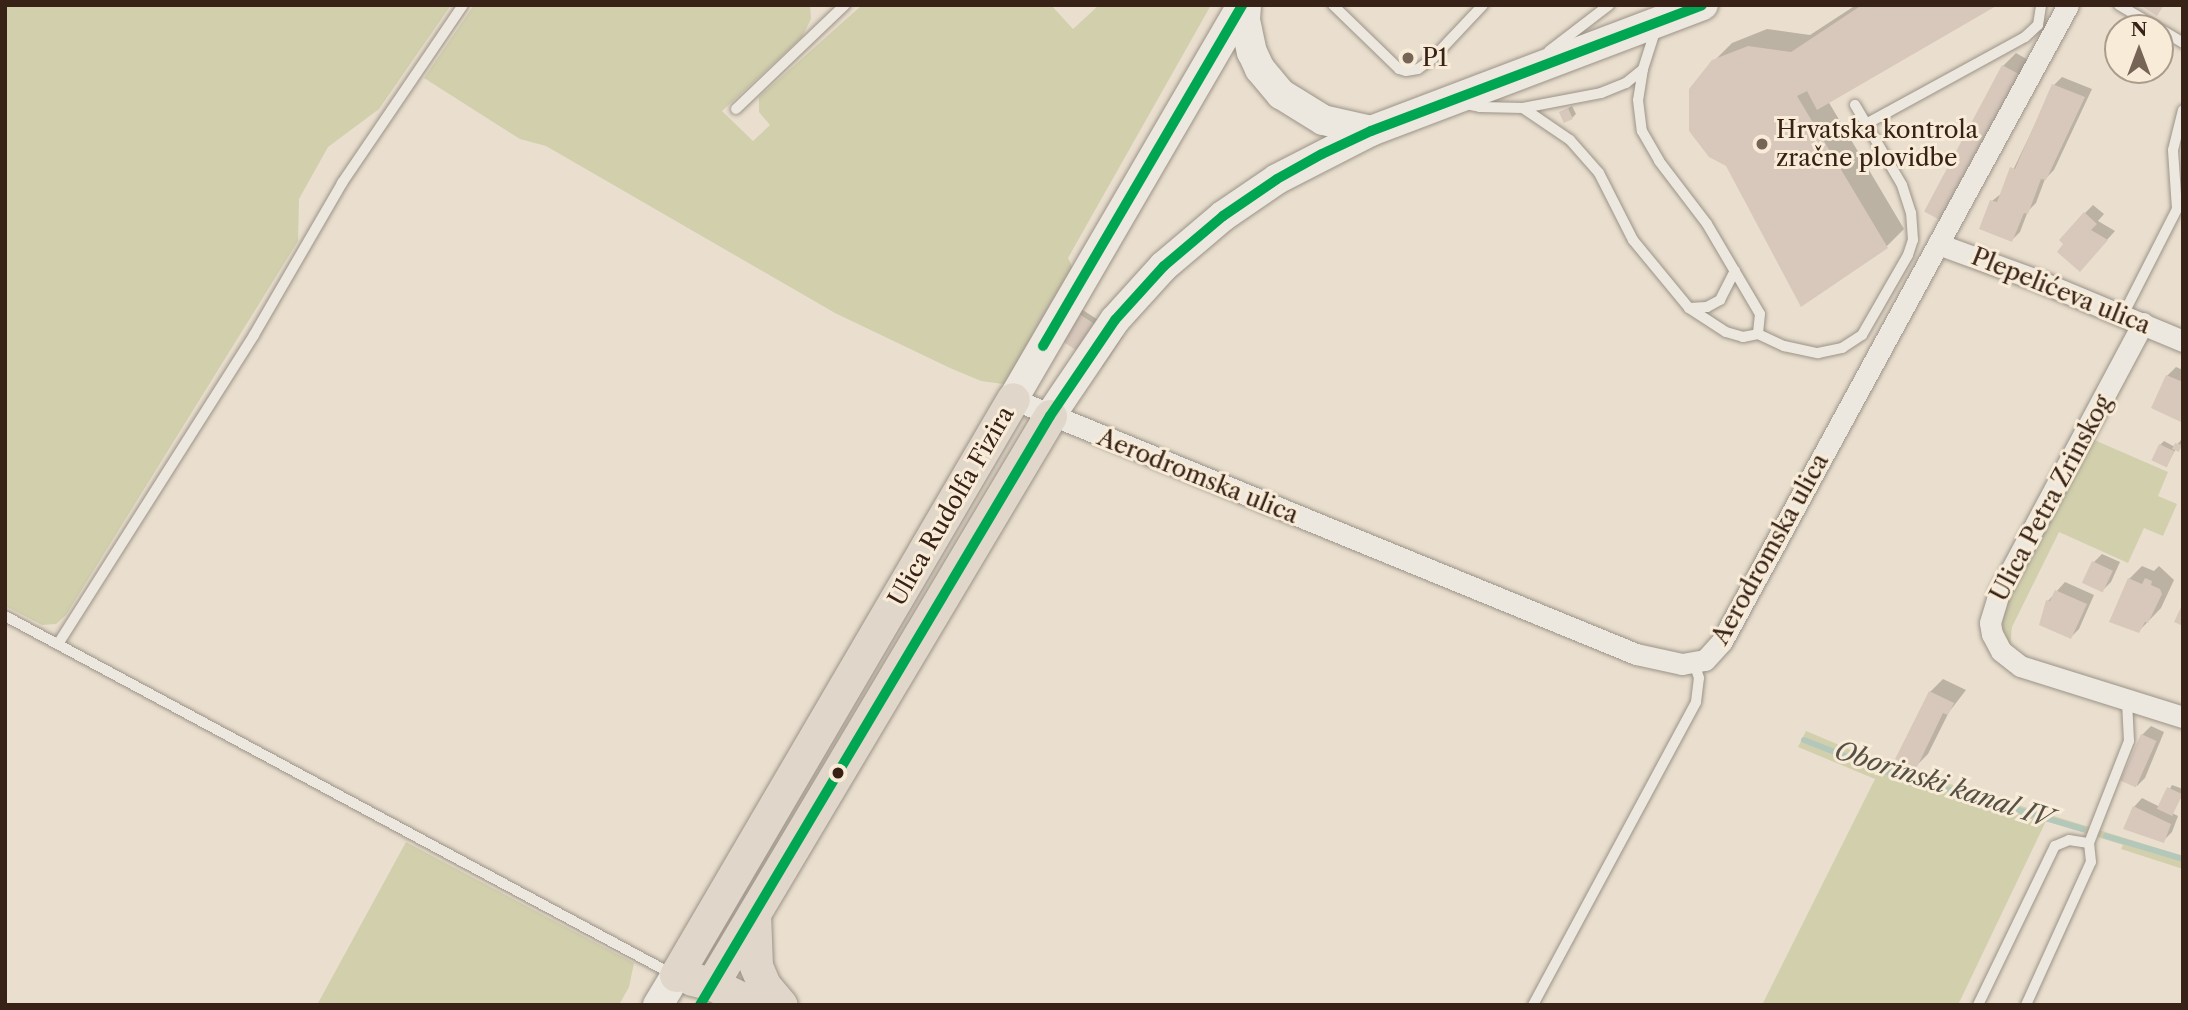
<!DOCTYPE html>
<meta charset="utf-8">
<style>
body{margin:0}
#map{position:relative;width:2188px;height:1010px;overflow:hidden;background:#eadfce;font-family:"Libre Caslon Text",serif}
div>[style]{position:absolute}
.green>*{inset:0;background:#d2cfad}
.shadow>*{inset:0;background:#0003}
.stream>*{height:6px;margin:-3px;padding:0 3px;transform-origin:3px;border-radius:3px;background:#b3c8ba}
.building>*{inset:0;background:#d8c8bc;transform-origin:0 0}
.roads{filter:drop-shadow(0 0 2px #9b9388) drop-shadow(0 0 2px #9b9388)}
.lane>*{height:10px;margin:-5px;padding:0 5px;transform-origin:5px;border-radius:5px;background:#ede8df}
.street>*{height:21px;margin:-10.5px;padding:0 10.5px;transform-origin:10.5px;border-radius:10.5px;background:#ede8df}
.secondary>*{height:30px;margin:-15px;padding:0 15px;transform-origin:15px;border-radius:15px;background:#ede8df}
.primary>*{height:33px;margin:-16.5px;padding:0 16.5px;transform-origin:16.5px;border-radius:16.5px;background:#e0d7ca}
.bus-1>*{height:10px;margin:-5px;padding:0 5px;transform-origin:5px;border-radius:5px;background:#00a651}
.dots>*{width:19px;height:19px;translate:-50% -50%;box-sizing:border-box;border:4px solid #f8ecd8;border-radius:50%}
span{translate:-50% -50%;white-space:nowrap;text-align:center;line-height:1.15;-webkit-text-stroke:6px #f8ecd8;paint-order:stroke}
.poi-label{font-size:24px;color:#382217}
.left{translate:0 -50%;text-align:left}
.street-label{font-size:24px;color:#382217}
.water-label{font-size:26px;color:#565146;font-style:italic}
.frame{position:absolute;inset:0;border:7px solid #382217;pointer-events:none}
.north{position:absolute;left:2104px;top:14px;width:70px;height:70px;box-sizing:border-box;background:#f8ecd8;border:2px solid #ab9b8b;border-radius:50%;rotate:0deg;font-size:19px;font-weight:700;line-height:28px;text-align:center;color:#382217}
.north::after{content:'';display:block;margin:auto;width:24px;height:32px;background:#766457;clip-path:polygon(50% 0,100% 100%,50% 72%,0 100%)}
</style>
<div id="map">
<div class="green">
<div style="clip-path:polygon(5px 5px,451px 5px,379px 109px,328px 147px,299px 199px,298px 241px,66px 615px,56px 624px,42px 625px,5px 606px)"></div>
<div style="clip-path:polygon(474px 5px,810px 5px,811px 19px,802px 37px,722px 111px,753px 141px,770px 125px,759px 112px,759px 97px,862px 5px,1051px 5px,1073px 29px,1099px 5px,1211px 5px,1068px 258px,1075px 273px,1014px 381px,1003px 384px,981px 381px,950px 368px,835px 313px,546px 146px,520px 139px,424px 78px)"></div>
<div style="clip-path:polygon(2092px 439px,2168px 472px,2158px 496px,2177px 504px,2163px 536px,2144px 528px,2128px 563px,2059px 532px,2012px 627px,2010px 646px,2002px 627px,2005px 602px)"></div>
<div style="clip-path:polygon(1806px 731px,1882px 763px,2183px 856px,2183px 869px,2121px 849px,2123px 845px,2046px 821px,1958px 1005px,1762px 1005px,1875px 779px,1798px 747px)"></div>
<div style="clip-path:polygon(406px 842px,634px 963px,629px 987px,619px 1005px,317px 1005px)"></div>
</div>
<div class="shadow">
<div style="clip-path:polygon(1856px 5px,1995px 5px,1828px 101px,1904px 229px,1887px 246px,1802px 305px,1714px 61px,1732px 43px,1767px 29px,1810px 35px)"></div>
<div style="clip-path:polygon(2016px 53px,2030px 61px,1951px 204px,1938px 217px,2003px 66px)"></div>
<div style="clip-path:polygon(2062px 77px,2092px 89px,2054px 170px,2045px 179px,2036px 203px,2028px 211px,2020px 232px,2012px 240px,1992px 201px,2002px 193px,2054px 85px)"></div>
<div style="clip-path:polygon(1572px 106px,1576px 114px,1572px 118px,1561px 112px)"></div>
<div style="clip-path:polygon(2093px 205px,2104px 214px,2098px 221px,2115px 231px,2088px 261px,2085px 213px)"></div>
<div style="clip-path:polygon(1058px 294px,1123px 336px,1107px 361px,1054px 298px)"></div>
<div style="clip-path:polygon(2176px 367px,2183px 370px,2183px 420px,2167px 376px)"></div>
<div style="clip-path:polygon(2181px 440px,2182px 446px,2176px 449px,2166px 466px,2160px 445px,2164px 441px,2175px 447px)"></div>
<div style="clip-path:polygon(2102px 554px,2120px 562px,2111px 582px,2103px 590px,2094px 562px)"></div>
<div style="clip-path:polygon(2142px 566px,2154px 571px,2159px 566px,2174px 580px,2161px 608px,2139px 631px,2129px 579px)"></div>
<div style="clip-path:polygon(2065px 582px,2094px 595px,2079px 629px,2071px 637px,2043px 612px,2048px 601px)"></div>
<div style="clip-path:polygon(1943px 679px,1966px 690px,1949px 712px,1928px 754px,1915px 767px,1930px 692px)"></div>
<div style="clip-path:polygon(2151px 726px,2164px 732px,2145px 778px,2137px 786px,2142px 735px)"></div>
<div style="clip-path:polygon(2172px 785px,2183px 789px,2183px 794px,2172px 813px,2178px 816px,2172px 832px,2163px 841px,2134px 807px,2142px 798px,2160px 807px)"></div>
</div>
<div class="stream">
<div style="left:1804px;top:740px;width:83px;rotate:21.3deg"></div>
<div style="left:1881px;top:770px;width:210px;rotate:16.3deg"></div>
<div style="left:2106px;top:836px;width:80px;rotate:16.6deg"></div>
</div>
<div class="building">
<div style="clip-path:polygon(1862px 5px,1998px 5px,1817px 110px,1807px 91px,1797px 96px,1888px 248px,1801px 307px,1726px 166px,1709px 157px,1689px 131px,1689px 89px,1712px 60px,1748px 46px,1791px 52px)"></div>
<div style="clip-path:polygon(2140px 5px,2164px 5px,2157px 16px)"></div>
<div style="left:2002px;top:65px;width:19px;height:166px;rotate:28deg"></div>
<div style="clip-path:polygon(2052px 84px,2085px 97px,2046px 180px,2041px 179px,2028px 214px,2024px 213px,2012px 242px,1979px 229px,1990px 200px,1997px 202px,2010px 167px,2015px 169px)"></div>
<div style="left:1568px;top:108px;width:12px;height:10px;rotate:66deg"></div>
<div style="clip-path:polygon(2084px 212px,2097px 224px,2091px 230px,2108px 240px,2080px 272px,2057px 252px,2063px 244px,2059px 240px)"></div>
<div style="left:1053px;top:297px;width:80px;height:32px;rotate:33deg"></div>
<div style="clip-path:polygon(2166px 375px,2183px 382px,2183px 423px,2151px 408px)"></div>
<div style="clip-path:polygon(2175px 443px,2182px 445px,2179px 452px,2172px 449px)"></div>
<div style="left:2159px;top:444px;width:17px;height:18px;rotate:25deg"></div>
<div style="left:2092px;top:561px;width:23px;height:24px;rotate:25deg"></div>
<div style="clip-path:polygon(2128px 578px,2142px 584px,2145px 578px,2152px 581px,2151px 585px,2160px 589px,2162px 594px,2148px 623px,2145px 622px,2139px 633px,2109px 622px)"></div>
<div style="clip-path:polygon(2055px 590px,2087px 604px,2071px 639px,2039px 625px,2046px 600px,2050px 601px)"></div>
<div style="clip-path:polygon(2183px 603px,2183px 626px,2174px 622px)"></div>
<div style="clip-path:polygon(1929px 691px,1954px 703px,1948px 715px,1943px 713px,1916px 769px,1895px 759px)"></div>
<div style="left:2141px;top:734px;width:17px;height:51px;rotate:24deg"></div>
<div style="left:2167px;top:787px;width:17px;height:24px;rotate:25deg"></div>
<div style="clip-path:polygon(2133px 806px,2171px 824px,2164px 843px,2123px 829px)"></div>
</div>
<div class="roads">
<div class="lane">
<div style="left:1333px;top:5px;width:92px;rotate:44.1deg"></div>
<div style="left:1399px;top:69px;width:7px;rotate:16deg"></div>
<div style="left:1406px;top:71px;width:12px;rotate:-9deg"></div>
<div style="left:1418px;top:69px;width:19px;rotate:-36deg"></div>
<div style="left:1433px;top:58px;width:73px;rotate:-46.7deg"></div>
<div style="left:2119px;top:5px;width:45px;rotate:30.5deg"></div>
<div style="left:2160px;top:29px;width:27px;rotate:31deg"></div>
<div style="left:1549px;top:51px;width:76px;rotate:-37.5deg"></div>
<div style="left:1643px;top:69px;width:31px;rotate:99deg"></div>
<div style="left:1638px;top:100px;width:31px;rotate:83deg"></div>
<div style="left:1642px;top:131px;width:34px;rotate:60deg"></div>
<div style="left:1659px;top:161px;width:79px;rotate:52.7deg"></div>
<div style="left:1707px;top:224px;width:104px;rotate:59.5deg"></div>
<div style="left:1760px;top:314px;width:20px;rotate:96deg"></div>
<div style="left:1466px;top:104px;width:14px;rotate:12deg"></div>
<div style="left:1480px;top:107px;width:43px;rotate:1.3deg"></div>
<div style="left:1523px;top:108px;width:79px;rotate:-10.9deg"></div>
<div style="left:1601px;top:93px;width:27px;rotate:-22deg"></div>
<div style="left:1626px;top:83px;width:22px;rotate:-39deg"></div>
<div style="left:1643px;top:69px;width:46px;rotate:-72.3deg"></div>
<div style="left:1523px;top:108px;width:57px;rotate:34.2deg"></div>
<div style="left:1570px;top:140px;width:44px;rotate:48.7deg"></div>
<div style="left:1599px;top:173px;width:75px;rotate:63.1deg"></div>
<div style="left:1633px;top:240px;width:88px;rotate:50.5deg"></div>
<div style="left:1689px;top:308px;width:44px;rotate:33deg"></div>
<div style="left:1726px;top:332px;width:18px;rotate:16deg"></div>
<div style="left:1743px;top:337px;width:15px;rotate:-11deg"></div>
<div style="left:1758px;top:334px;width:29px;rotate:25deg"></div>
<div style="left:1784px;top:346px;width:35px;rotate:12deg"></div>
<div style="left:1818px;top:353px;width:25px;rotate:-12deg"></div>
<div style="left:1842px;top:348px;width:24px;rotate:-33deg"></div>
<div style="left:1862px;top:335px;width:92px;rotate:-60.1deg"></div>
<div style="left:1908px;top:255px;width:16px;rotate:-72deg"></div>
<div style="left:1913px;top:240px;width:27px;rotate:-94deg"></div>
<div style="left:1911px;top:213px;width:29px;rotate:-108deg"></div>
<div style="left:1902px;top:185px;width:93px;rotate:-120.4deg"></div>
<div style="left:736px;top:109px;width:151px;rotate:-43.7deg"></div>
<div style="left:1866px;top:124px;width:181px;rotate:-28.7deg"></div>
<div style="left:2025px;top:37px;width:18px;rotate:-43deg"></div>
<div style="left:2038px;top:25px;width:20px;rotate:-81deg"></div>
<div style="left:1689px;top:308px;width:18px;rotate:-3deg"></div>
<div style="left:1707px;top:307px;width:15px;rotate:-28deg"></div>
<div style="left:1720px;top:300px;width:33px;rotate:-63deg"></div>
<div style="left:2123px;top:315px;width:119px;rotate:-63deg"></div>
<div style="left:2177px;top:209px;width:59px;rotate:-93.9deg"></div>
<div style="left:2173px;top:150px;width:41px;rotate:-76deg"></div>
<div style="left:5px;top:616px;width:757px;rotate:28.22deg"></div>
<div style="left:58px;top:644px;width:366px;rotate:-57.6deg"></div>
<div style="left:254px;top:335px;width:176px;rotate:-59.9deg"></div>
<div style="left:342px;top:183px;width:215px;rotate:-55.8deg"></div>
<div style="left:1533px;top:1005px;width:344px;rotate:-61.7deg"></div>
<div style="left:1696px;top:702px;width:24px;rotate:-83deg"></div>
<div style="left:1699px;top:678px;width:16px;rotate:-108deg"></div>
<div style="left:1978px;top:1005px;width:177px;rotate:-64.2deg"></div>
<div style="left:2055px;top:846px;width:15px;rotate:-23deg"></div>
<div style="left:2069px;top:840px;width:20px;rotate:9deg"></div>
<div style="left:2026px;top:1005px;width:157px;rotate:-65.6deg"></div>
<div style="left:2091px;top:862px;width:19px;rotate:-96deg"></div>
<div style="left:2089px;top:843px;width:110px;rotate:-68.6deg"></div>
<div style="left:2129px;top:741px;width:40px;rotate:-92.9deg"></div>
</div>
<div class="street">
<div style="left:1938px;top:244px;width:108px;rotate:20.1deg"></div>
<div style="left:2039px;top:281px;width:156px;rotate:22.6deg"></div>
<div style="left:2143px;top:323px;width:306px;rotate:118.1deg"></div>
<div style="left:1999px;top:593px;width:31px;rotate:107deg"></div>
<div style="left:1990px;top:623px;width:11px;rotate:80deg"></div>
<div style="left:1992px;top:634px;width:19px;rotate:62deg"></div>
<div style="left:2001px;top:651px;width:24px;rotate:38deg"></div>
<div style="left:2020px;top:666px;width:171px;rotate:17.4deg"></div>
<div style="left:1013px;top:399px;width:673px;rotate:22.26deg"></div>
<div style="left:1636px;top:654px;width:47px;rotate:12.3deg"></div>
<div style="left:1682px;top:664px;width:23px;rotate:-10deg"></div>
<div style="left:1705px;top:660px;width:25px;rotate:-48deg"></div>
<div style="left:1722px;top:641px;width:724px;rotate:-61.45deg"></div>
</div>
<div class="secondary">
<div style="left:1246px;top:5px;width:15px;rotate:94deg"></div>
<div style="left:1245px;top:20px;width:33px;rotate:78deg"></div>
<div style="left:1252px;top:52px;width:19px;rotate:65deg"></div>
<div style="left:1260px;top:69px;width:33px;rotate:50deg"></div>
<div style="left:1281px;top:94px;width:49px;rotate:31.8deg"></div>
<div style="left:1323px;top:120px;width:49px;rotate:12.9deg"></div>
<div style="left:1013px;top:399px;width:456px;rotate:-59.8deg"></div>
<div style="left:1050px;top:416px;width:116px;rotate:-55.9deg"></div>
<div style="left:1115px;top:320px;width:73px;rotate:-47.8deg"></div>
<div style="left:1164px;top:266px;width:77px;rotate:-40.3deg"></div>
<div style="left:1223px;top:216px;width:65px;rotate:-34.4deg"></div>
<div style="left:1277px;top:179px;width:106px;rotate:-27.1deg"></div>
<div style="left:1371px;top:131px;width:355px;rotate:-20.8deg"></div>
<div style="left:658px;top:1005px;width:35px;rotate:-59deg"></div>
</div>
<div class="primary">
<div style="left:754px;top:914px;width:52px;rotate:87.8deg"></div>
<div style="left:756px;top:966px;width:21px;rotate:67deg"></div>
<div style="left:764px;top:985px;width:26px;rotate:50deg"></div>
<div style="left:676px;top:975px;width:667px;rotate:-59.67deg"></div>
<div style="left:692px;top:979px;width:21px;rotate:14deg"></div>
<div style="left:712px;top:984px;width:48px;rotate:26deg"></div>
<div style="left:712px;top:984px;width:661px;rotate:-59.24deg"></div>
</div>
</div>
<div class="bus-1">
<div style="left:1043px;top:346px;width:395px;rotate:-59.7deg"></div>
<div style="left:700px;top:1005px;width:685px;rotate:-59.28deg"></div>
<div style="left:1050px;top:416px;width:116px;rotate:-55.9deg"></div>
<div style="left:1115px;top:320px;width:73px;rotate:-47.8deg"></div>
<div style="left:1164px;top:266px;width:77px;rotate:-40.3deg"></div>
<div style="left:1223px;top:216px;width:65px;rotate:-34.4deg"></div>
<div style="left:1277px;top:179px;width:51px;rotate:-29.1deg"></div>
<div style="left:1322px;top:154px;width:54px;rotate:-25.1deg"></div>
<div style="left:1371px;top:131px;width:354px;rotate:-20.8deg"></div>
</div>
<div class="dots">
<div style="left:1408px;top:58px;background:#766457"></div>
<div style="left:1762px;top:144px;background:#766457"></div>
<div style="left:838px;top:773px;background:#382217"></div>
</div>
<div class="poi-label">
<span class="left" style="left:1422px;top:58px">P1</span>
<span class="left" style="left:1776px;top:144px">Hrvatska kontrola<br>zračne plovidbe</span>
</div>
<div class="street-label">
<span style="left:2061px;top:291px;rotate:22deg">Plepelićeva ulica</span>
<span style="left:1198px;top:476px;rotate:22deg">Aerodromska ulica</span>
<span style="left:2051px;top:498px;rotate:-62deg">Ulica Petra Zrinskog</span>
<span style="left:951px;top:506px;rotate:-60deg">Ulica Rudolfa Fizira</span>
<span style="left:1770px;top:549px;rotate:-61deg">Aerodromska ulica</span>
</div>
<div class="water-label">
<span style="left:1943px;top:785px;rotate:18deg">Oborinski kanal IV</span>
</div>
<div class="frame"></div>
<div class="north">N</div>
</div>
